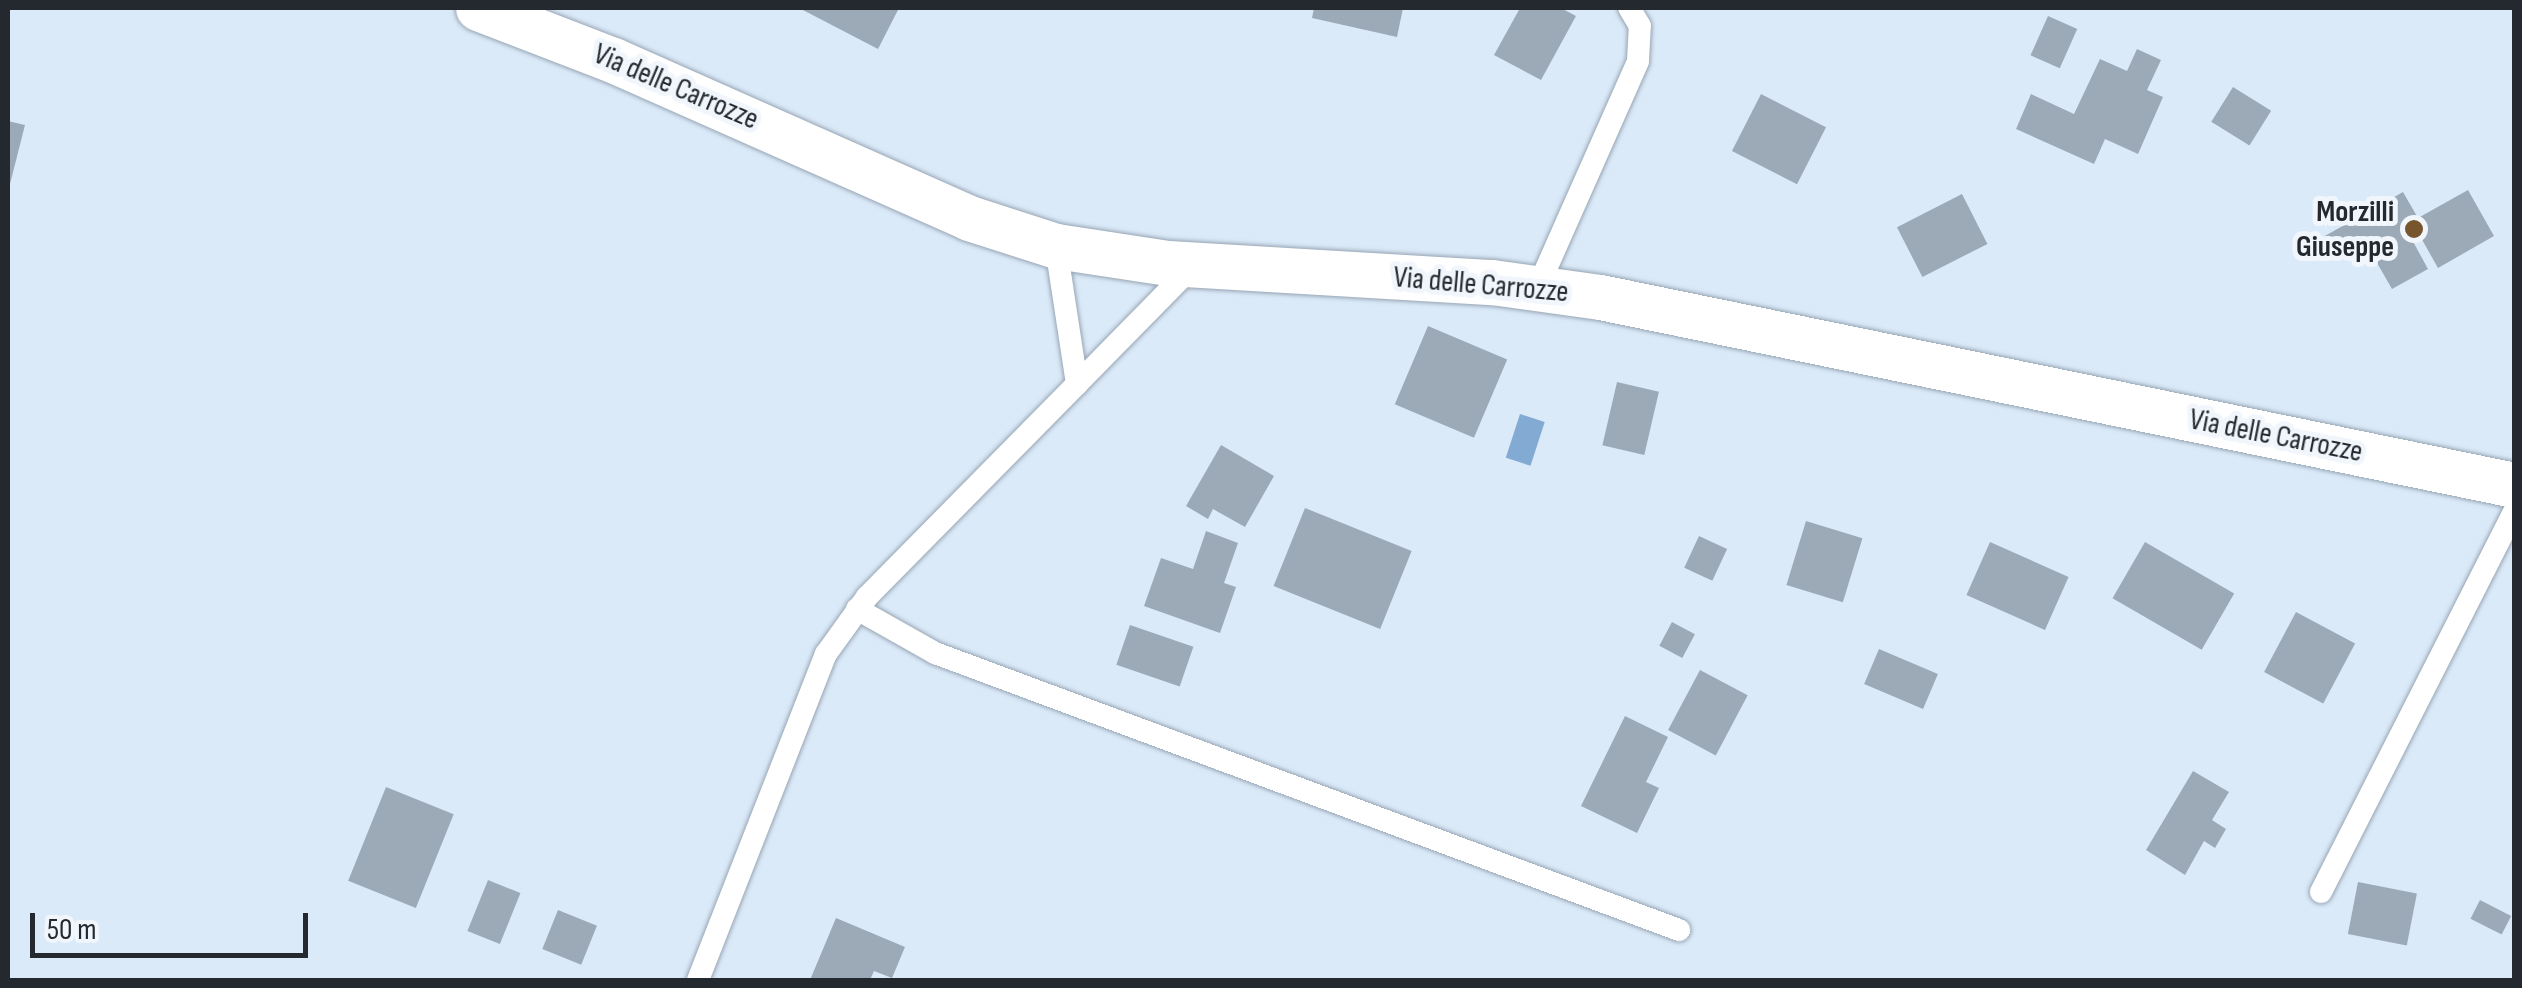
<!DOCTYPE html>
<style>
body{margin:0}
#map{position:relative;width:2522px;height:988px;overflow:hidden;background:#dbeaf9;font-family:"Sofia Sans Condensed",sans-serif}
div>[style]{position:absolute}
.water>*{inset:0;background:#82aad2;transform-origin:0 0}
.building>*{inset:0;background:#9caab8;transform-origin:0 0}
.roads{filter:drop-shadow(0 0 2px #97a5b3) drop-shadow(0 0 2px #97a5b3)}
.service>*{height:22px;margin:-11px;padding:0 11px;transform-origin:11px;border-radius:11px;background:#fff}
.minor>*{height:45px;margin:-22.5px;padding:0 22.5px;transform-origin:22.5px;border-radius:22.5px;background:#fff}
.dots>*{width:28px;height:28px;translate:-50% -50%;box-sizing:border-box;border:5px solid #f0f6fc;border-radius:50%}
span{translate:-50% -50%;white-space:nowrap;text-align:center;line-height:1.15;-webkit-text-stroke:10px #f0f6fc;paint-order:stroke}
.street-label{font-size:30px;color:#23292e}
.poi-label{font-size:30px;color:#23292e;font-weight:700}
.right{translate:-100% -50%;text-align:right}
.frame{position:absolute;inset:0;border:10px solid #23292e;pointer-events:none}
.scale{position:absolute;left:30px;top:913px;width:278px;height:45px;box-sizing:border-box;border:5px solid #23292e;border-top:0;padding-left:12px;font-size:30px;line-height:35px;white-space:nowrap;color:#23292e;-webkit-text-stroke:8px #f0f6fc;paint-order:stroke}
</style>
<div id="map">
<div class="water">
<div style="left:1520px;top:414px;width:26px;height:46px;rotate:18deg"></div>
</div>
<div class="building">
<div style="clip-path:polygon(799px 8px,899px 8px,878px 49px)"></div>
<div style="clip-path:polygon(1314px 8px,1403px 8px,1397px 37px,1312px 18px)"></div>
<div style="clip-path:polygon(1520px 8px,1561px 8px,1576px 16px,1541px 80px,1494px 55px)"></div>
<div style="left:2048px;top:16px;width:32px;height:43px;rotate:24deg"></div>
<div style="clip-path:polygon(2137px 49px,2161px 60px,2147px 90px,2163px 97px,2138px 154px,2105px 139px,2094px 164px,2016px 129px,2031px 94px,2074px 114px,2100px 59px,2127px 71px)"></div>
<div style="left:2233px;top:87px;width:45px;height:41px;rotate:32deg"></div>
<div style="left:1761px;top:94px;width:73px;height:64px;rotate:27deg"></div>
<div style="clip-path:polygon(8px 121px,25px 125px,9px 188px,8px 188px)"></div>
<div style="clip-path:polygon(2468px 190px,2494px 236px,2438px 268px,2411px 220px,2404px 225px,2428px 269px,2392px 289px,2365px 242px,2336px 259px,2323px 237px,2403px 192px,2418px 218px)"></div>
<div style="left:1962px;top:194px;width:56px;height:73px;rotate:63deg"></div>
<div style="left:1428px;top:326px;width:86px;height:85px;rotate:23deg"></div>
<div style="left:1617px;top:382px;width:43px;height:65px;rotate:13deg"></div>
<div style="clip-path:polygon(1221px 445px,1274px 476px,1245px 527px,1213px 509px,1208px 519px,1186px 506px)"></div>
<div style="left:1305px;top:508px;width:115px;height:84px;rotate:22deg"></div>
<div style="left:1806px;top:521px;width:59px;height:67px;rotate:17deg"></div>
<div style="clip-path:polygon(1206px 531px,1238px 543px,1224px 583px,1236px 587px,1220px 633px,1144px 606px,1161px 558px,1193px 569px)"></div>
<div style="left:1699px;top:536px;width:31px;height:35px;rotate:25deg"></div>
<div style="left:1990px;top:542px;width:86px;height:58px;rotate:24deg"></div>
<div style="left:2145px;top:542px;width:103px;height:65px;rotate:30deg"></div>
<div style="left:2296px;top:612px;width:67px;height:68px;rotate:28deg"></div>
<div style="left:1672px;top:622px;width:26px;height:27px;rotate:28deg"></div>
<div style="left:1130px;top:625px;width:67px;height:42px;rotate:19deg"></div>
<div style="left:1879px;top:649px;width:64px;height:38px;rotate:23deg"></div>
<div style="left:1700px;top:670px;width:54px;height:68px;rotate:28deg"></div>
<div style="clip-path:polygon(1625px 716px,1668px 737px,1646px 782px,1659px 788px,1637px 833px,1581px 806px)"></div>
<div style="clip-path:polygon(2193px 771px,2229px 792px,2212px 820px,2226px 829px,2215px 848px,2204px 841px,2185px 875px,2146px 850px)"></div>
<div style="left:386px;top:787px;width:73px;height:101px;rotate:22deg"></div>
<div style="left:488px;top:880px;width:35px;height:55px;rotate:22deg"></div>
<div style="left:2358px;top:882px;width:60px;height:53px;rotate:11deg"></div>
<div style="left:2480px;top:900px;width:35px;height:21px;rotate:27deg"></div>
<div style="left:558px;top:910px;width:42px;height:42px;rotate:22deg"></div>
<div style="clip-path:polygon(836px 918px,905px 947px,892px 978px,874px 971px,870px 980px,810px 980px)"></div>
</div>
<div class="roads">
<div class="service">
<div style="left:1538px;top:287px;width:247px;rotate:-66.1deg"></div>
<div style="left:1638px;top:61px;width:35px;rotate:-87deg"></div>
<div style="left:1640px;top:26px;width:21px;rotate:-121deg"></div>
<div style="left:1077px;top:384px;width:167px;rotate:-45.5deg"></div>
<div style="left:857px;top:609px;width:90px;rotate:29.4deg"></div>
<div style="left:935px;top:653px;width:794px;rotate:20.42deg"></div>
<div style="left:2321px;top:892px;width:427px;rotate:-63.1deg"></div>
<div style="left:698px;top:980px;width:350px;rotate:-68.6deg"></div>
<div style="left:826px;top:654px;width:70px;rotate:-54.3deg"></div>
<div style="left:867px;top:597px;width:299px;rotate:-45.4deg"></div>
<div style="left:1077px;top:384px;width:140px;rotate:-98.7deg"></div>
</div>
<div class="minor">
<div style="left:478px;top:8px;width:145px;rotate:21.1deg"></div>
<div style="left:613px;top:60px;width:389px;rotate:23.9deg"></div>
<div style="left:969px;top:218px;width:91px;rotate:17.8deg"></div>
<div style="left:1056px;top:246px;width:113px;rotate:8.6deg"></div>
<div style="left:1168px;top:263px;width:325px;rotate:3.4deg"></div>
<div style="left:1492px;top:282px;width:109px;rotate:7.9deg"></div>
<div style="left:1600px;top:297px;width:933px;rotate:11.62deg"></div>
</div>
</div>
<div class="dots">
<div style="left:2414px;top:229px;background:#77552d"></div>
</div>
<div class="street-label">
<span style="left:676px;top:87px;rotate:23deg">Via delle Carrozze</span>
<span style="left:1481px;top:285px;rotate:5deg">Via delle Carrozze</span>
<span style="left:2276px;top:436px;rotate:11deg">Via delle Carrozze</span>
</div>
<div class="poi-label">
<span class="right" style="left:2394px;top:229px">Morzilli<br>Giuseppe</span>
</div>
<div class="frame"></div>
<div class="scale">50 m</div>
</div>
